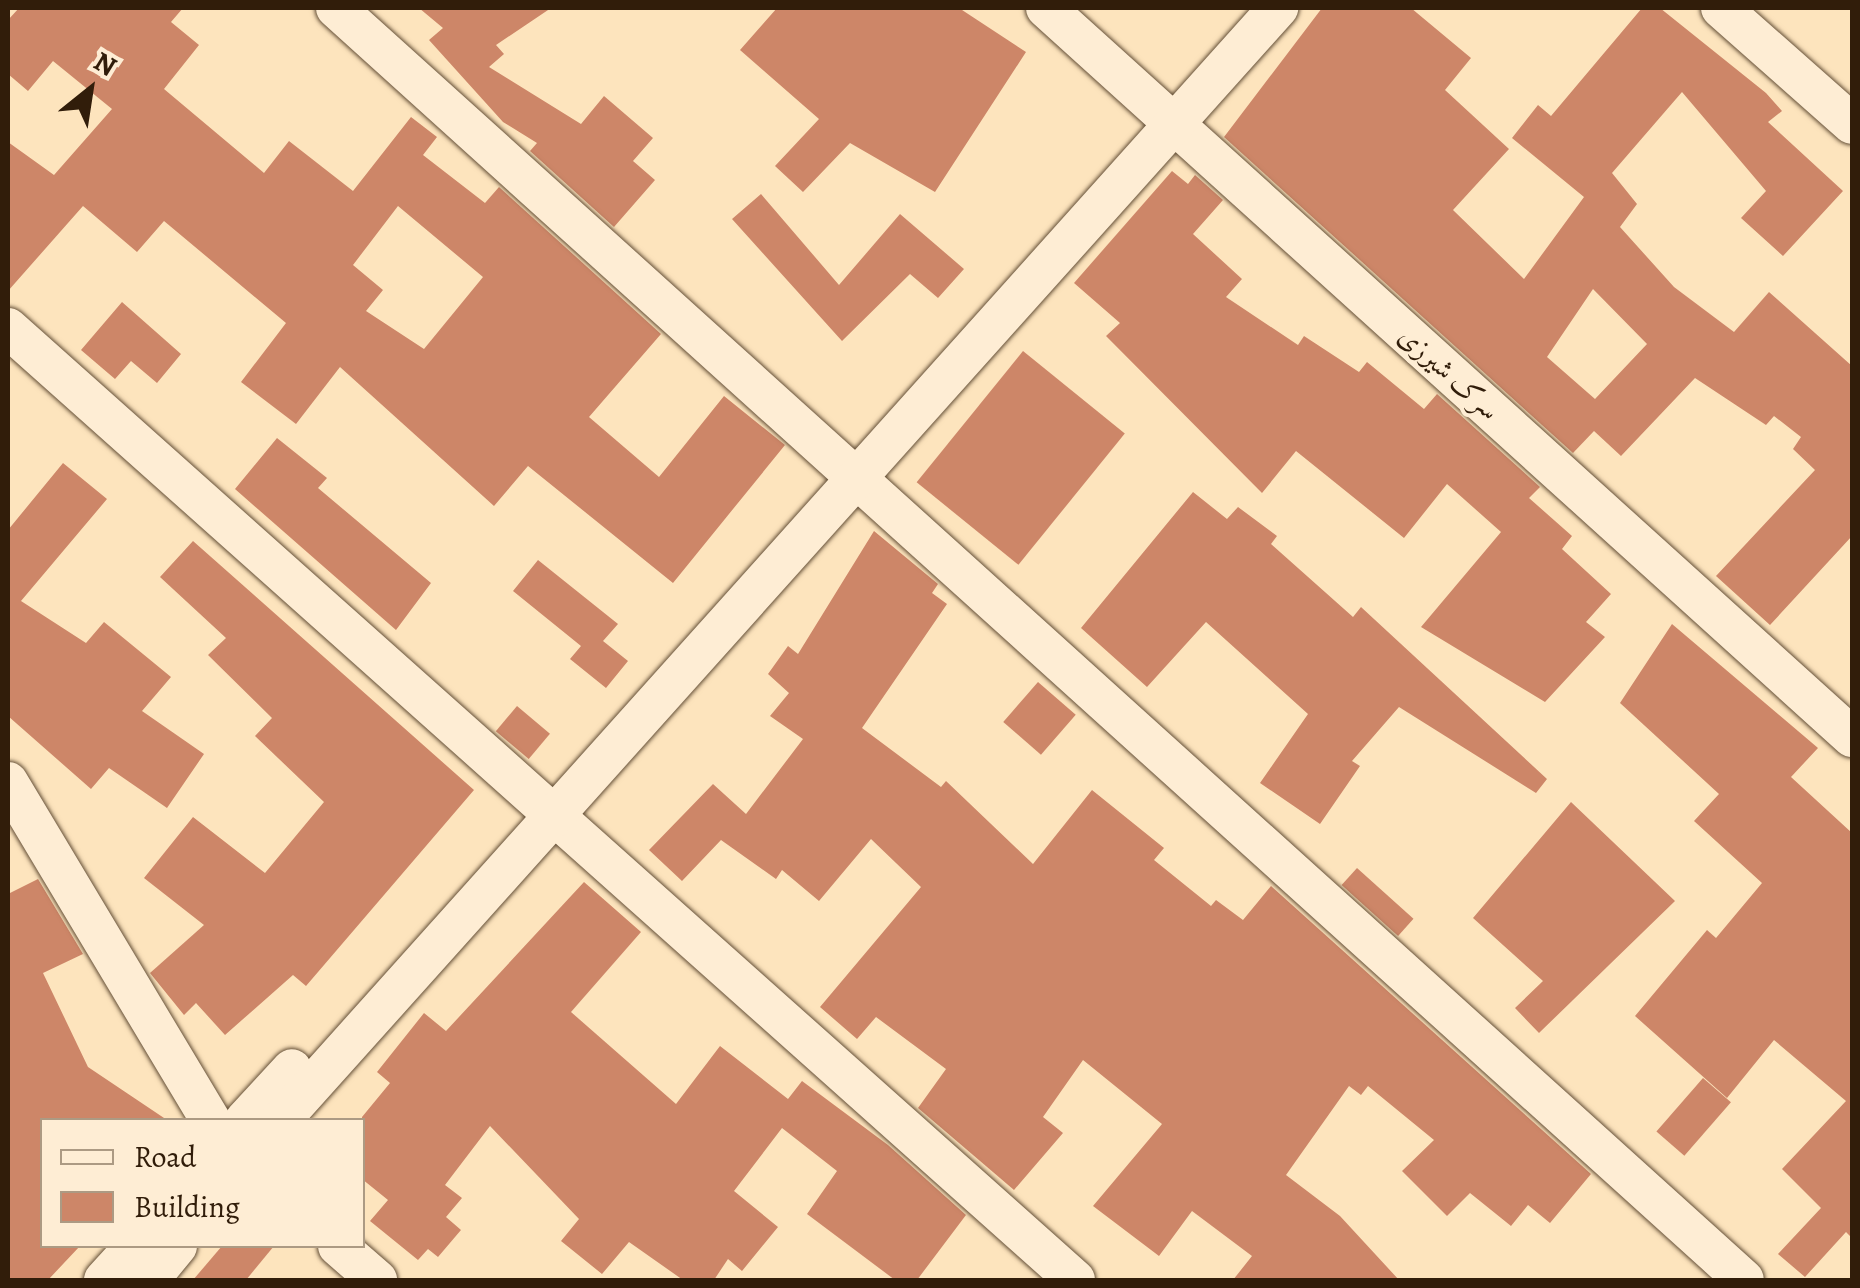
<!DOCTYPE html>
<meta charset="utf-8">
<style>
body{margin:0}
#map{position:relative;width:1860px;height:1288px;overflow:hidden;background:#fde4bd;font-family:Alegreya,Amiri,serif}
div>[style]{position:absolute}
.building>*{inset:0;background:#cd8668;transform-origin:0 0}
.roads{filter:drop-shadow(0 0 2px #644f37) drop-shadow(0 0 2px #644f37)}
.street>*{height:40px;margin:-20px;padding:0 20px;transform-origin:20px;border-radius:20px;background:#feedd4}
span{translate:-50% -50%;white-space:nowrap;text-align:center;line-height:1.15;-webkit-text-stroke:8px #feedd4;paint-order:stroke}
.street-label{font-size:28px;color:#311d0a}
.frame{position:absolute;inset:0;border:10px solid #311d0a;pointer-events:none}
.legend{position:absolute;left:40px;top:1118px;width:325px;height:130px;box-sizing:border-box;background:#feedd4;border:2px solid #ac9a83;margin:0;padding:12px 18px;list-style:none;font-size:30px;color:#311d0a}
.legend li{display:flex;align-items:center;gap:20px;height:50px}
.legend b{width:50px;border:2px solid #ac9a83}
.north{position:absolute;left:40px;top:40px;width:100px;height:100px;-webkit-text-stroke:8px #feedd4;paint-order:stroke;rotate:30deg;font-size:28px;font-weight:700;line-height:40px;text-align:center;color:#311d0a}
.north::after{content:'';display:block;margin:auto;width:35px;height:45px;background:#311d0a;clip-path:polygon(50% 0,100% 100%,50% 72%,0 100%)}
</style>
<div id="map">
<div class="building">
<div style="clip-path:polygon(evenodd,19px 8px,183px 8px,171px 22px,199px 45px,164px 89px,264px 173px,289px 141px,353px 191px,411px 117px,437px 137px,423px 155px,485px 203px,499px 187px,661px 334px,589px 417px,659px 477px,724px 396px,785px 445px,673px 583px,528px 466px,494px 506px,340px 367px,296px 424px,241px 382px,286px 323px,164px 221px,137px 252px,83px 206px,8px 291px,8px 142px,54px 175px,112px 109px,53px 61px,28px 91px,8px 74px,8px 20px,19px 8px,398px 206px,483px 277px,424px 349px,366px 311px,383px 290px,353px 265px,398px 206px)"></div>
<div style="clip-path:polygon(419px 8px,551px 8px,496px 45px,504px 54px,489px 67px,581px 124px,604px 96px,653px 138px,633px 161px,655px 180px,614px 227px,530px 151px,537px 143px,503px 122px,429px 40px,443px 28px)"></div>
<div style="clip-path:polygon(777px 8px,959px 8px,1026px 52px,935px 192px,850px 143px,803px 192px,775px 166px,819px 119px,740px 50px)"></div>
<div style="clip-path:polygon(evenodd,1322px 8px,1411px 8px,1471px 58px,1445px 90px,1509px 149px,1453px 210px,1524px 279px,1584px 197px,1512px 138px,1538px 105px,1551px 116px,1642px 8px,1660px 8px,1766px 93px,1782px 111px,1768px 122px,1843px 191px,1783px 256px,1741px 218px,1766px 191px,1682px 92px,1612px 173px,1637px 204px,1620px 227px,1674px 287px,1734px 332px,1769px 292px,1852px 366px,1852px 536px,1770px 625px,1716px 576px,1815px 470px,1793px 449px,1801px 437px,1774px 416px,1766px 425px,1695px 378px,1621px 456px,1594px 431px,1573px 453px,1224px 137px,1322px 8px,1593px 289px,1647px 344px,1595px 399px,1547px 357px,1593px 289px)"></div>
<div style="clip-path:polygon(1172px 171px,1188px 184px,1195px 175px,1223px 200px,1193px 234px,1242px 279px,1226px 297px,1298px 345px,1304px 336px,1359px 372px,1367px 362px,1424px 409px,1437px 394px,1540px 487px,1529px 498px,1572px 536px,1562px 549px,1611px 594px,1586px 622px,1605px 637px,1545px 702px,1421px 627px,1501px 532px,1447px 484px,1404px 538px,1296px 451px,1262px 493px,1106px 336px,1120px 323px,1074px 283px)"></div>
<div style="clip-path:polygon(761px 194px,839px 285px,900px 214px,964px 269px,938px 298px,910px 274px,842px 341px,732px 219px)"></div>
<div style="clip-path:polygon(122px 302px,181px 354px,157px 383px,131px 361px,115px 379px,81px 350px)"></div>
<div style="left:1023px;top:351px;width:131px;height:169px;rotate:39deg"></div>
<div style="clip-path:polygon(277px 438px,327px 478px,318px 488px,431px 583px,396px 630px,235px 489px)"></div>
<div style="clip-path:polygon(63px 463px,107px 499px,21px 601px,86px 643px,104px 622px,171px 677px,142px 711px,204px 754px,167px 808px,109px 768px,91px 789px,8px 716px,8px 530px)"></div>
<div style="clip-path:polygon(1193px 492px,1227px 519px,1238px 507px,1277px 536px,1271px 544px,1353px 617px,1361px 607px,1547px 779px,1536px 793px,1399px 707px,1352px 761px,1360px 766px,1320px 824px,1260px 783px,1308px 714px,1206px 622px,1147px 687px,1081px 628px)"></div>
<div style="clip-path:polygon(874px 531px,938px 584px,932px 593px,947px 604px,862px 728px,941px 787px,946px 781px,1033px 864px,1092px 790px,1164px 848px,1154px 860px,1211px 906px,1216px 900px,1243px 920px,1271px 886px,1591px 1174px,1550px 1223px,1528px 1205px,1511px 1226px,1470px 1193px,1447px 1216px,1402px 1171px,1434px 1140px,1368px 1086px,1361px 1095px,1349px 1086px,1286px 1175px,1340px 1216px,1399px 1280px,1233px 1280px,1252px 1256px,1192px 1211px,1159px 1256px,1093px 1206px,1162px 1124px,1083px 1060px,1043px 1117px,1063px 1133px,1014px 1190px,918px 1108px,946px 1069px,876px 1017px,857px 1039px,820px 1007px,921px 887px,871px 839px,819px 901px,782px 870px,776px 879px,721px 840px,682px 881px,649px 850px,713px 784px,746px 814px,803px 739px,770px 716px,789px 693px,768px 674px,788px 646px,798px 654px)"></div>
<div style="clip-path:polygon(193px 541px,474px 790px,306px 986px,293px 975px,225px 1035px,196px 1003px,184px 1015px,150px 973px,204px 925px,144px 878px,193px 817px,265px 873px,324px 802px,255px 736px,272px 718px,208px 655px,226px 638px,160px 577px)"></div>
<div style="clip-path:polygon(538px 560px,618px 624px,603px 641px,628px 661px,606px 688px,570px 659px,581px 646px,513px 591px)"></div>
<div style="clip-path:polygon(1672px 624px,1818px 748px,1791px 777px,1852px 833px,1852px 1238px,1846px 1232px,1805px 1277px,1778px 1254px,1821px 1208px,1782px 1169px,1846px 1101px,1774px 1040px,1727px 1098px,1635px 1016px,1707px 930px,1716px 938px,1762px 883px,1694px 821px,1719px 794px,1620px 703px)"></div>
<div style="left:1038px;top:682px;width:50px;height:53px;rotate:41deg"></div>
<div style="left:517px;top:706px;width:43px;height:33px;rotate:40deg"></div>
<div style="clip-path:polygon(1571px 802px,1675px 901px,1539px 1033px,1515px 1008px,1543px 981px,1473px 918px)"></div>
<div style="left:1357px;top:868px;width:76px;height:23px;rotate:42deg"></div>
<div style="clip-path:polygon(38px 879px,83px 954px,43px 973px,88px 1067px,167px 1120px,42px 1120px,42px 1246px,80px 1246px,48px 1280px,8px 1280px,8px 894px)"></div>
<div style="clip-path:polygon(584px 882px,641px 932px,571px 1012px,676px 1104px,720px 1046px,788px 1099px,802px 1081px,888px 1145px,966px 1215px,917px 1280px,895px 1280px,807px 1214px,837px 1171px,782px 1128px,734px 1191px,778px 1227px,742px 1271px,728px 1259px,714px 1280px,683px 1280px,629px 1242px,602px 1274px,561px 1241px,579px 1219px,490px 1126px,445px 1185px,462px 1198px,446px 1217px,461px 1230px,438px 1257px,428px 1249px,418px 1260px,370px 1221px,388px 1200px,362px 1179px,362px 1117px,390px 1083px,377px 1072px,424px 1013px,446px 1031px)"></div>
<div style="left:1703px;top:1078px;width:37px;height:71px;rotate:41deg"></div>
<div style="clip-path:polygon(222px 1246px,274px 1246px,246px 1280px,193px 1280px)"></div>
</div>
<div class="roads">
<div class="street">
<div style="left:336px;top:8px;width:1897px;rotate:42.09deg"></div>
<div style="left:1046px;top:8px;width:1087px;rotate:42.13deg"></div>
<div style="left:1721px;top:8px;width:175px;rotate:41.5deg"></div>
<div style="left:8px;top:328px;width:1430px;rotate:41.74deg"></div>
<div style="left:8px;top:782px;width:394px;rotate:59.1deg"></div>
<div style="left:245px;top:1120px;width:69px;rotate:-47.3deg"></div>
<div style="left:281px;top:1120px;width:1494px;rotate:-48.12deg"></div>
<div style="left:338px;top:1246px;width:52px;rotate:41.1deg"></div>
<div style="left:104px;top:1280px;width:46px;rotate:-47.6deg"></div>
<div style="left:149px;top:1280px;width:44px;rotate:-50.5deg"></div>
</div>
</div>
<div class="street-label">
<span style="left:1449px;top:373px;rotate:42deg">سرک شیرزی</span>
</div>
<div class="frame"></div>
<ul class="legend">
<li><b style="height:12px;background:#feedd4"></b>Road</li>
<li><b style="height:28px;background:#cd8668"></b>Building</li>
</ul>
<div class="north">N</div>
</div>
